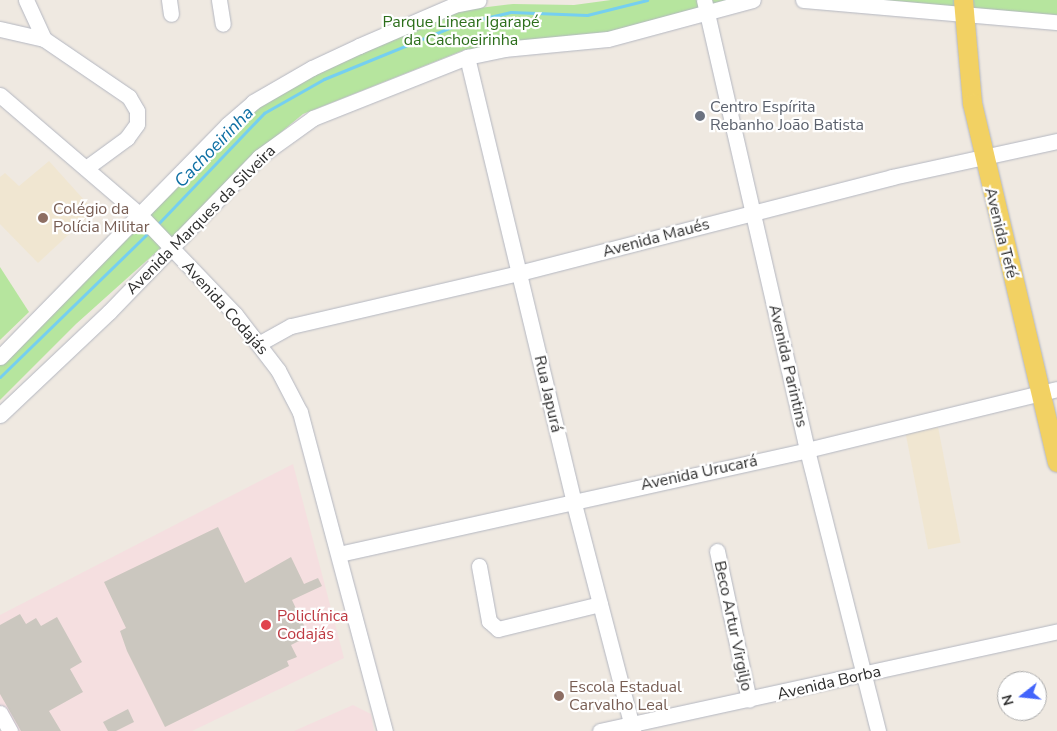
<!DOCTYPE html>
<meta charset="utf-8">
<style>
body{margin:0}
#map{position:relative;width:1057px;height:731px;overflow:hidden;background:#efe9e1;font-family:"Nunito Sans",sans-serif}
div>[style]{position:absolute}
.education>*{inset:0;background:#f0e6d1;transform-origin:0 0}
.medical>*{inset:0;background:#f5dfe0}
.green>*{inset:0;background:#b6e59e}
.stream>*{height:3px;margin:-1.5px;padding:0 1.5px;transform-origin:1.5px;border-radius:1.5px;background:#75cff0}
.building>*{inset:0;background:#cbc7bf}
.roads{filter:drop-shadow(0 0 1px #b4b7c1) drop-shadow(0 0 1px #b4b7c1)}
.minor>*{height:15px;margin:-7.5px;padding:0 7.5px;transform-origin:7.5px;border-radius:7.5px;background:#fff}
.major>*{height:19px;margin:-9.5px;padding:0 9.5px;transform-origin:9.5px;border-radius:9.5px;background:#f2d163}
.dots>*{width:14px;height:14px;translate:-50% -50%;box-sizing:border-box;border:2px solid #fff;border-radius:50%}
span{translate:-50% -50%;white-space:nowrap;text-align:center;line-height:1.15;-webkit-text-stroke:4.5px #fff;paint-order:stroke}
.park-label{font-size:16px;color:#2c6e1b}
.worship-label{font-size:16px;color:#5b616d}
.left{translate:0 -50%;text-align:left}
.education-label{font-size:16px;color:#785e54}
.street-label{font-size:16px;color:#2e2e2e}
.health-label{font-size:16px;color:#be3a42}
.water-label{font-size:18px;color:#0d6fa3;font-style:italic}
.north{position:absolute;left:997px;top:671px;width:50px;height:50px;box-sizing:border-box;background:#fff;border:1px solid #ababab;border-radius:50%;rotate:254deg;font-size:14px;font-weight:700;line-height:20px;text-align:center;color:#2e2e2e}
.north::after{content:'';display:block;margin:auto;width:18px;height:22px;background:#4264fb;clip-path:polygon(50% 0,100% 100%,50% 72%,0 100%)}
</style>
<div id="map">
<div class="education">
<div style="clip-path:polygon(49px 161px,94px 211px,38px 263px,0 224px,0 177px,5px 173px,19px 186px)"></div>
<div style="left:938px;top:427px;width:118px;height:33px;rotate:79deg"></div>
</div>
<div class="medical">
<div style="clip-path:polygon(293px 464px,344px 658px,192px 731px,12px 731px,0 711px,0 615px)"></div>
<div style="clip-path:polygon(353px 705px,371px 714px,374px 731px,294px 731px)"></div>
</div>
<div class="green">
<div style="clip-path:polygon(611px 0,740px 0,637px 30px,464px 50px,303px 114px,245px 162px,173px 237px,76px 324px,0 400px,0 356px,253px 105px,323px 67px,455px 11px,513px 4px,574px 5px)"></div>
<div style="clip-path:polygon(853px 0,1057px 0,1057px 18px)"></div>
<div style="clip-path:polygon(0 267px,29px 312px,0 340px)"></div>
</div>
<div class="stream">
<div style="left:157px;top:225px;width:155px;rotate:-46.3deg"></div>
<div style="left:264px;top:113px;width:69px;rotate:-29.5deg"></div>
<div style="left:324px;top:79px;width:146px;rotate:-22.2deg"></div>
<div style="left:459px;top:24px;width:53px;rotate:-13deg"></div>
<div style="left:511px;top:12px;width:76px;rotate:2.3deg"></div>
<div style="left:587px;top:15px;width:62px;rotate:-14deg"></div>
<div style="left:0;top:377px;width:209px;rotate:-44.2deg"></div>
</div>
<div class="building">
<div style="clip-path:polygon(218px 527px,245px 583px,291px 557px,304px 584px,318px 578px,322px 586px,292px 600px,309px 636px,291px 645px,297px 657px,287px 661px,289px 666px,165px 727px,127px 651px,120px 631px,126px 628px,104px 582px)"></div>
<div style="clip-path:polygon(20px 614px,26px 624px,36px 618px,41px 626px,57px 617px,82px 662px,70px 669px,83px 692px,49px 711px,61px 731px,21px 731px,0 694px,0 625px)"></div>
<div style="clip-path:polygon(128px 709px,134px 722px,116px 731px,108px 731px,103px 722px)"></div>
</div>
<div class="roads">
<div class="minor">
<div style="left:26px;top:0;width:43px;rotate:65.2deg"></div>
<div style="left:169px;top:0;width:14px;rotate:82deg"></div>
<div style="left:219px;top:0;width:24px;rotate:81deg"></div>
<div style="left:704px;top:0;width:462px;rotate:77.1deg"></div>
<div style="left:807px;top:450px;width:290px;rotate:75.8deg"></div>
<div style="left:803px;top:0;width:255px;rotate:5deg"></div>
<div style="left:0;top:29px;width:45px;rotate:12.8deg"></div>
<div style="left:44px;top:39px;width:103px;rotate:34.3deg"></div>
<div style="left:129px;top:97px;width:16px;rotate:60deg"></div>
<div style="left:137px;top:111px;width:13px;rotate:90deg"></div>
<div style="left:137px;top:124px;width:17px;rotate:126deg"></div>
<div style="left:127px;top:138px;width:51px;rotate:143.8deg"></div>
<div style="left:467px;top:57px;width:456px;rotate:76.5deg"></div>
<div style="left:573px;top:500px;width:239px;rotate:75.4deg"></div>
<div style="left:0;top:95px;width:184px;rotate:40.6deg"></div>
<div style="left:140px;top:215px;width:137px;rotate:46.2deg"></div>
<div style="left:235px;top:314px;width:71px;rotate:52.5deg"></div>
<div style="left:278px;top:370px;width:47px;rotate:62.4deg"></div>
<div style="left:300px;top:412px;width:330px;rotate:75.1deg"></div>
<div style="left:260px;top:343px;width:35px;rotate:-29deg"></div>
<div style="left:291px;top:326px;width:234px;rotate:-13.1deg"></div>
<div style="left:519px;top:273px;width:385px;rotate:-14.4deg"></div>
<div style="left:892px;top:177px;width:169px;rotate:-12.3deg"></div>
<div style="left:0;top:357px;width:325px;rotate:-45.6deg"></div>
<div style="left:227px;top:125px;width:35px;rotate:-41deg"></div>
<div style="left:253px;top:102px;width:68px;rotate:-30deg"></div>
<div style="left:312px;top:68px;width:52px;rotate:-25.1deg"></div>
<div style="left:359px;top:46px;width:103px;rotate:-23.3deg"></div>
<div style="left:454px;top:5px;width:25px;rotate:-11deg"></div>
<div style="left:0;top:415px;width:150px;rotate:-43.4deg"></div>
<div style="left:109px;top:312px;width:216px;rotate:-45.9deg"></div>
<div style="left:259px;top:157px;width:67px;rotate:-35.8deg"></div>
<div style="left:313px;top:118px;width:166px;rotate:-21.6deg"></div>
<div style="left:467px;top:57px;width:38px;rotate:-12deg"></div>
<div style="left:504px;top:49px;width:104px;rotate:-5.5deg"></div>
<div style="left:608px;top:39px;width:150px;rotate:-15.1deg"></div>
<div style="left:717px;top:551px;width:152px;rotate:77.9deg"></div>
<div style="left:339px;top:554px;width:479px;rotate:-12.5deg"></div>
<div style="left:807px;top:450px;width:257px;rotate:-13.7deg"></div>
<div style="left:479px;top:566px;width:56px;rotate:79.7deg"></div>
<div style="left:489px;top:621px;width:12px;rotate:42deg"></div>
<div style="left:498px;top:629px;width:105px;rotate:-13.8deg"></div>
<div style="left:0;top:713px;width:21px;rotate:61deg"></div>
<div style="left:600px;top:731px;width:468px;rotate:-12.3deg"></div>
</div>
<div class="major">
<div style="left:963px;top:0;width:103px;rotate:85deg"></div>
<div style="left:972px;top:103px;width:369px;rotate:76.7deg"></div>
</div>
</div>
<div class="dots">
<div style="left:700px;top:116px;background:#6b7280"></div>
<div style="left:43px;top:218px;background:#8d6e63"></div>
<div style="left:266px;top:625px;background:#e0444e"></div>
<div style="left:559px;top:696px;background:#8d6e63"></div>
</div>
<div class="park-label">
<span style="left:461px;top:31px">Parque Linear Igarapé<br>da Cachoeirinha</span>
</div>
<div class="worship-label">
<span class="left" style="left:710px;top:116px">Centro Espírita<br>Rebanho João Batista</span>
</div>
<div class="education-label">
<span class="left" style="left:53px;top:218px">Colégio da<br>Polícia Militar</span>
<span class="left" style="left:569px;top:696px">Escola Estadual<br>Carvalho Leal</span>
</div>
<div class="street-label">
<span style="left:201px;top:220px;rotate:-45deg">Avenida Marques da Silveira</span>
<span style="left:1001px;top:233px;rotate:76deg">Avenida Tefé</span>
<span style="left:656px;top:238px;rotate:-15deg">Avenida Maués</span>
<span style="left:225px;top:308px;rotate:48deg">Avenida Codajás</span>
<span style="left:788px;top:366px;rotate:77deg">Avenida Parintins</span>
<span style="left:548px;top:394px;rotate:77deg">Rua Japurá</span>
<span style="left:699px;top:473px;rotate:-12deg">Avenida Urucará</span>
<span style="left:733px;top:626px;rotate:78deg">Beco Artur Virgiljo</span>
<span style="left:829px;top:683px;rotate:-13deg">Avenida Borba</span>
</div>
<div class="health-label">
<span class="left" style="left:277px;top:625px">Policlínica<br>Codajás</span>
</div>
<div class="water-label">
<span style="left:214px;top:147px;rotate:-46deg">Cachoeirinha</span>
</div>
<div class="north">N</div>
</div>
